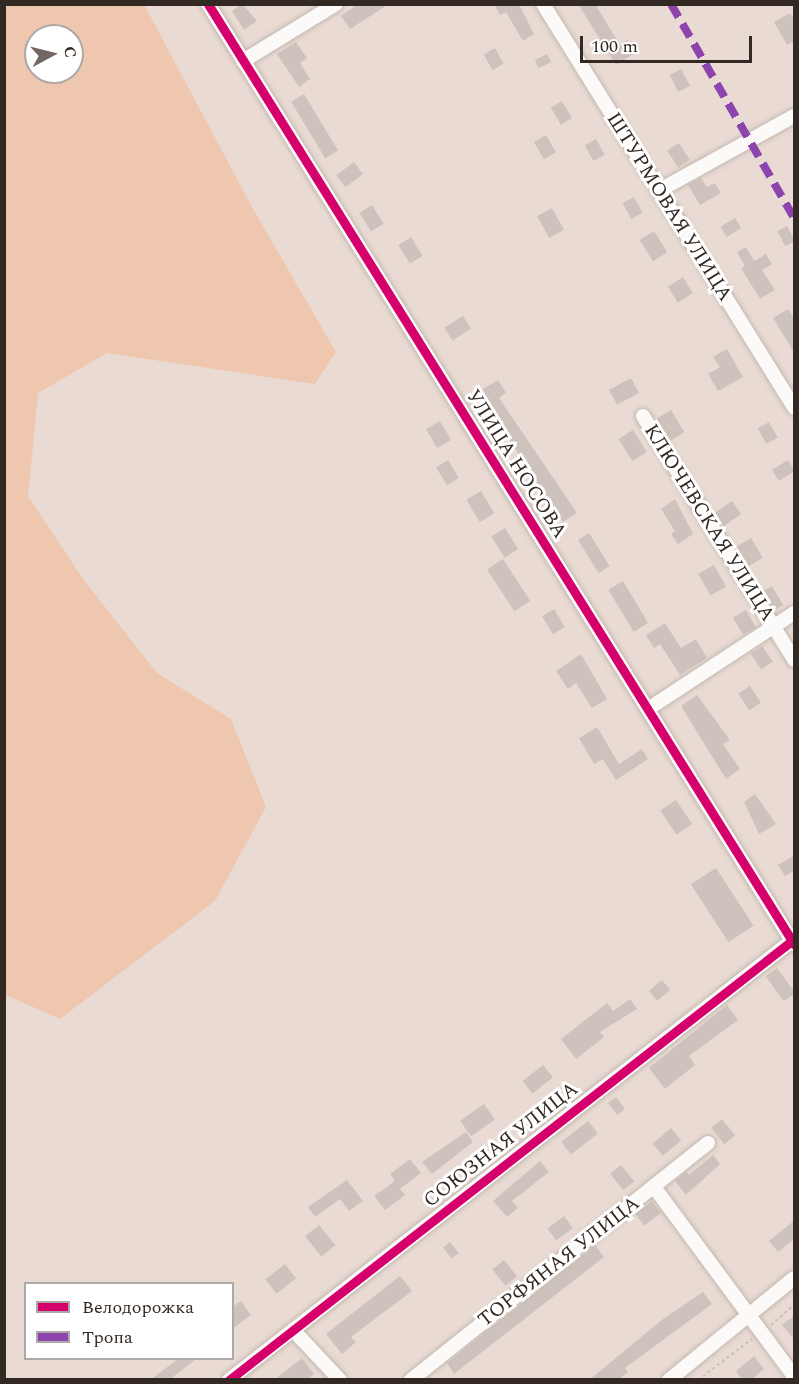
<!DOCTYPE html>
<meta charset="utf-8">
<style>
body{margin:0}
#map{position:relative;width:799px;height:1384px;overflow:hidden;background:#e9dbd3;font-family:Spectral,serif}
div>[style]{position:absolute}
.green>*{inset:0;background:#efc6ae}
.building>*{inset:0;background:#cec3bc;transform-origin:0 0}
.path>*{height:2px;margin-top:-1px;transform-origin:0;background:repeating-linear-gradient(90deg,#c4c0be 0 3px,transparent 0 6px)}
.roads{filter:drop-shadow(0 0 2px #c3b8b1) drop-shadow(0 0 2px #c3b8b1)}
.minor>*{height:14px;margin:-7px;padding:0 7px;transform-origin:7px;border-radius:7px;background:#fcfaf8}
.quiet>*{height:8px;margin-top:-4px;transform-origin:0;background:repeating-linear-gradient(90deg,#8e44ad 0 15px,transparent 0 23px)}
.cycleway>*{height:9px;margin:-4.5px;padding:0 4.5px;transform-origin:4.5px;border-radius:4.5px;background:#d6006c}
span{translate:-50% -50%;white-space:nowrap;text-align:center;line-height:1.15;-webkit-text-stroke:6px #fff;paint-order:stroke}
.street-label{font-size:20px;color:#332923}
.frame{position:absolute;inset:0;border:6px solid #332923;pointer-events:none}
.legend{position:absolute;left:24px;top:1282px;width:210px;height:78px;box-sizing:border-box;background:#fff;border:2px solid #ada9a7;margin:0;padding:8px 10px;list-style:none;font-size:18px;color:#332923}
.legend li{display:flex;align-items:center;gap:12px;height:30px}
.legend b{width:30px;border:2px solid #ada9a7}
.north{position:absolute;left:24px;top:24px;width:60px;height:60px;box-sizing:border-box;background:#fff;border:2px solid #ada9a7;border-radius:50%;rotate:83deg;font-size:16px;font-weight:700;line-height:24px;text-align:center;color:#332923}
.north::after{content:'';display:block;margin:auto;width:21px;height:27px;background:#736761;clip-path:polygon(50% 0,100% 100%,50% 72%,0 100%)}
.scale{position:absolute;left:580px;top:36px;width:172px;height:27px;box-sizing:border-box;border:3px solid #332923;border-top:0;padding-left:8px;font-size:18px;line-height:21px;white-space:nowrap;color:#332923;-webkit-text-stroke:4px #fff;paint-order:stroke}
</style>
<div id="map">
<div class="green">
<div style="clip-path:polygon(evenodd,5px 4px,145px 6px,253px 209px,336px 352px,315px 384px,107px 353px,38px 393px,28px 496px,83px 579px,157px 673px,231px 719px,266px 807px,215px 901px,60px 1019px,8px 996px,5px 999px,5px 4px,36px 36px,72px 36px,72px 72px,36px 72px,36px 36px)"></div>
</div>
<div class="building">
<div style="clip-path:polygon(242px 4px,257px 21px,244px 30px,232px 11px)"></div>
<div style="clip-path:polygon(358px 4px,389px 4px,350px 29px,341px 16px)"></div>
<div style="clip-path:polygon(494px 4px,519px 4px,534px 34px,523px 41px,506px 12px,500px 15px)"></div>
<div style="clip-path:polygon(578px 4px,595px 4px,620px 45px,627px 40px,635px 53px,616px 65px)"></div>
<div style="clip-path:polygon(790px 13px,795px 21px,795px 41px,787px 45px,774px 22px)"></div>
<div style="clip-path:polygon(296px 42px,307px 58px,300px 63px,310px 79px,299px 87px,277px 54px)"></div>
<div style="left:495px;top:48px;width:18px;height:13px;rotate:61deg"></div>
<div style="left:547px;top:54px;width:9px;height:14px;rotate:63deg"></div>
<div style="left:681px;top:69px;width:19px;height:13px;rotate:62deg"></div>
<div style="left:304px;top:94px;width:66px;height:15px;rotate:59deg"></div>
<div style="left:562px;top:101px;width:20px;height:13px;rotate:60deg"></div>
<div style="left:546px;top:135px;width:20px;height:14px;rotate:60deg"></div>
<div style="left:596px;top:139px;width:18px;height:13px;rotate:61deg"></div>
<div style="left:679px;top:143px;width:20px;height:14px;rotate:57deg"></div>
<div style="left:354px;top:162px;width:15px;height:22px;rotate:53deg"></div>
<div style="clip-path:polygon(701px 178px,707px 187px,715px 183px,721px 193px,700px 205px,688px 185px)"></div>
<div style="left:634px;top:197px;width:18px;height:13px;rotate:61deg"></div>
<div style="left:372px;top:205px;width:22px;height:15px;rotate:58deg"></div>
<div style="left:552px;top:208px;width:25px;height:17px;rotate:61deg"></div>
<div style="left:735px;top:218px;width:12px;height:17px;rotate:59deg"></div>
<div style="left:787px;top:226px;width:17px;height:11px;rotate:62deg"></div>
<div style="left:654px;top:231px;width:25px;height:17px;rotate:58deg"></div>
<div style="left:411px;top:237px;width:22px;height:15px;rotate:58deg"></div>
<div style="clip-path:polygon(746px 247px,754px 261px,766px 254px,772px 264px,762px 270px,775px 290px,760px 299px,741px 268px,745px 266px,737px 252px)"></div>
<div style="left:683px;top:277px;width:19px;height:18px;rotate:58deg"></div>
<div style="clip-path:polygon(788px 309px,795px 320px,795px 354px,773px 318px)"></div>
<div style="left:463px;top:316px;width:15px;height:22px;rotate:58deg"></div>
<div style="clip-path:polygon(727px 349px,743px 377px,718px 391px,708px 374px,720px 367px,713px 357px)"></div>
<div style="left:631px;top:378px;width:17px;height:25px;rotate:62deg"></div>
<div style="clip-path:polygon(498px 380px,506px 393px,499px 398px,577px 513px,563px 522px,478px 392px)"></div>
<div style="left:671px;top:410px;width:26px;height:17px;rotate:59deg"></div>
<div style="left:440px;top:421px;width:22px;height:16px;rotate:60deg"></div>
<div style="left:769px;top:422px;width:18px;height:13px;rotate:61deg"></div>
<div style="left:633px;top:430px;width:26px;height:17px;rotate:58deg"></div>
<div style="left:448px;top:460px;width:21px;height:14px;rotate:59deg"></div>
<div style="left:788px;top:460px;width:13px;height:19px;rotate:58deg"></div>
<div style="left:481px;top:491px;width:26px;height:17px;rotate:59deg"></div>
<div style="clip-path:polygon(675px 499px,693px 534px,678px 544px,671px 534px,675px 531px,661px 509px)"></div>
<div style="left:732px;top:501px;width:16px;height:22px;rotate:55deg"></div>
<div style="left:505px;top:528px;width:25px;height:16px;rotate:58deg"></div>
<div style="left:589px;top:533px;width:39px;height:13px;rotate:58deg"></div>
<div style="left:751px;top:538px;width:23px;height:18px;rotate:59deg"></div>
<div style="left:503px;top:559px;width:50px;height:19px;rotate:57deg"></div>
<div style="left:714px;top:565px;width:25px;height:18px;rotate:61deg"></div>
<div style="left:623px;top:581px;width:49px;height:17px;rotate:59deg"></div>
<div style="left:772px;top:586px;width:22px;height:11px;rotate:60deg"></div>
<div style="left:554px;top:609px;width:21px;height:14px;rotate:59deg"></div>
<div style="left:746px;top:610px;width:20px;height:15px;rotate:60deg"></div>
<div style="clip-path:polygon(665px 623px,681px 648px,696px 639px,707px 658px,680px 675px,660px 644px,654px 648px,646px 635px)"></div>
<div style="left:762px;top:646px;width:19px;height:14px;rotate:55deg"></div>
<div style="clip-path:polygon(581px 654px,607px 699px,592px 708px,576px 683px,568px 689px,556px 671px)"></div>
<div style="left:750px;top:686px;width:20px;height:14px;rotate:57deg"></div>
<div style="clip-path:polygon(697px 695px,730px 740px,723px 744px,740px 769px,726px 779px,681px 706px)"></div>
<div style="clip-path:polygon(597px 727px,619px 764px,642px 749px,648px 759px,616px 780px,603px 759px,594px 764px,579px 738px)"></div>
<div style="clip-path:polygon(755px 794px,776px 824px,759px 834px,744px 802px)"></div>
<div style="left:676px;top:800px;width:29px;height:19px;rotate:56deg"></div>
<div style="clip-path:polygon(795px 855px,795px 870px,785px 876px,778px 865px)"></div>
<div style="left:716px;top:868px;width:69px;height:30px;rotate:57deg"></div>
<div style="left:777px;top:968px;width:31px;height:14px;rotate:54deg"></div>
<div style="left:662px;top:980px;width:13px;height:17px;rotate:51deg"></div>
<div style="clip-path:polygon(630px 999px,637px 1009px,600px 1032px,604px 1037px,576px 1059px,561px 1039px,607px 1003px,613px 1011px)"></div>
<div style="clip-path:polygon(727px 1005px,738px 1020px,689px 1056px,695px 1065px,665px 1089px,649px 1068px)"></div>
<div style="left:543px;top:1065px;width:16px;height:26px;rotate:52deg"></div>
<div style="left:616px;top:1097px;width:15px;height:10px;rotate:53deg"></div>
<div style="left:484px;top:1104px;width:19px;height:29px;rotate:55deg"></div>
<div style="left:722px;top:1119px;width:21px;height:14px;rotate:51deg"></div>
<div style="left:588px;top:1121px;width:16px;height:34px;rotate:52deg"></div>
<div style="left:671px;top:1128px;width:16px;height:24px;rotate:50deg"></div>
<div style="clip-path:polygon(466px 1132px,473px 1142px,432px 1174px,422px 1162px)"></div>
<div style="clip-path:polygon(713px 1155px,720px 1164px,686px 1195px,675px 1181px,686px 1172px,689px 1175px)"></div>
<div style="clip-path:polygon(410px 1159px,421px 1173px,400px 1189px,405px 1195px,385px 1210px,374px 1196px,395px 1181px,390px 1174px)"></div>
<div style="clip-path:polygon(540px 1161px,549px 1172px,512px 1201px,518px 1208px,507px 1217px,493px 1201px)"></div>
<div style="left:621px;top:1165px;width:21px;height:14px;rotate:51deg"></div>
<div style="clip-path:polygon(347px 1180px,363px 1201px,349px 1211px,340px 1199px,315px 1217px,308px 1207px)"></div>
<div style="left:652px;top:1201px;width:15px;height:21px;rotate:53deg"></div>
<div style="left:564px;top:1216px;width:15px;height:21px;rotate:53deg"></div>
<div style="clip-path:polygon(795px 1220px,795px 1238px,778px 1252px,769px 1241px)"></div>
<div style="left:319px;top:1225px;width:26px;height:18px;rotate:51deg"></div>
<div style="left:450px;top:1242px;width:14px;height:9px;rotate:51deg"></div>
<div style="clip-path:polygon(595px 1245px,604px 1257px,454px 1374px,447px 1363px)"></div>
<div style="left:504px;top:1260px;width:21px;height:15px;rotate:51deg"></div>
<div style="left:285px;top:1264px;width:18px;height:25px;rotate:52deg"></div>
<div style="clip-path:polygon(400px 1276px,412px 1291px,351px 1337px,356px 1342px,342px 1354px,326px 1334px)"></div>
<div style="clip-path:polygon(703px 1292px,712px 1304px,625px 1368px,628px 1372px,618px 1380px,589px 1380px,663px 1319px)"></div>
<div style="clip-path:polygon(241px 1301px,251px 1315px,232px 1329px,232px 1307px)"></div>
<div style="clip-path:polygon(795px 1315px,795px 1340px,782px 1325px)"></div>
<div style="clip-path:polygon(754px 1356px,764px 1369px,751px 1380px,742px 1380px,736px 1371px)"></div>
<div style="clip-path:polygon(302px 1358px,314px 1374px,307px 1380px,274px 1380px)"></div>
<div style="clip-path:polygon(178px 1359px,196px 1359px,169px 1380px,150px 1380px)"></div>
</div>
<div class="path">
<div style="left:771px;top:1325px;width:30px;rotate:-41deg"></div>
<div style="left:698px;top:1380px;width:68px;rotate:-37.2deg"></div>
</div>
<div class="roads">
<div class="minor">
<div style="left:208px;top:4px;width:1108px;rotate:58.06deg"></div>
<div style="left:543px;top:4px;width:476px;rotate:58.1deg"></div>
<div style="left:243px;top:61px;width:109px;rotate:-31.5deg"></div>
<div style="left:658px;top:191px;width:155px;rotate:-28.9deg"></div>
<div style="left:643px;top:416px;width:287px;rotate:58.2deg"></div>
<div style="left:648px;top:709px;width:175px;rotate:-33.3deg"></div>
<div style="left:654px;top:1187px;width:235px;rotate:53.5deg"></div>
<div style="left:293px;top:1330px;width:69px;rotate:46.8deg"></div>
<div style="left:229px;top:1380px;width:717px;rotate:-37.97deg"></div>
<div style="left:411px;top:1380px;width:380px;rotate:-38.6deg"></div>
<div style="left:669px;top:1380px;width:161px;rotate:-39.2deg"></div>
</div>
</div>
<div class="quiet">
<div style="left:671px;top:4px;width:247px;rotate:60.1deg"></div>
</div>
<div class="cycleway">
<div style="left:208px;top:4px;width:1108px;rotate:58.06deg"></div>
<div style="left:229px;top:1380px;width:717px;rotate:-37.97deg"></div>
</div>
<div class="street-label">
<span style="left:669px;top:207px;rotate:58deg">ШТУРМОВАЯ УЛИЦА</span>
<span style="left:516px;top:464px;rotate:58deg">УЛИЦА НОСОВА</span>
<span style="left:709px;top:523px;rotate:58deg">КЛЮЧЕВСКАЯ УЛИЦА</span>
<span style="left:501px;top:1145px;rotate:-38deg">СОЮЗНАЯ УЛИЦА</span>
<span style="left:559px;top:1262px;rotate:-38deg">ТОРФЯНАЯ УЛИЦА</span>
</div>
<div class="frame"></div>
<ul class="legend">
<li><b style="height:8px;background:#d6006c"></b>Велодорожка</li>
<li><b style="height:8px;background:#8e44ad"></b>Тропа</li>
</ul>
<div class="north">С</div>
<div class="scale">100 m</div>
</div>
